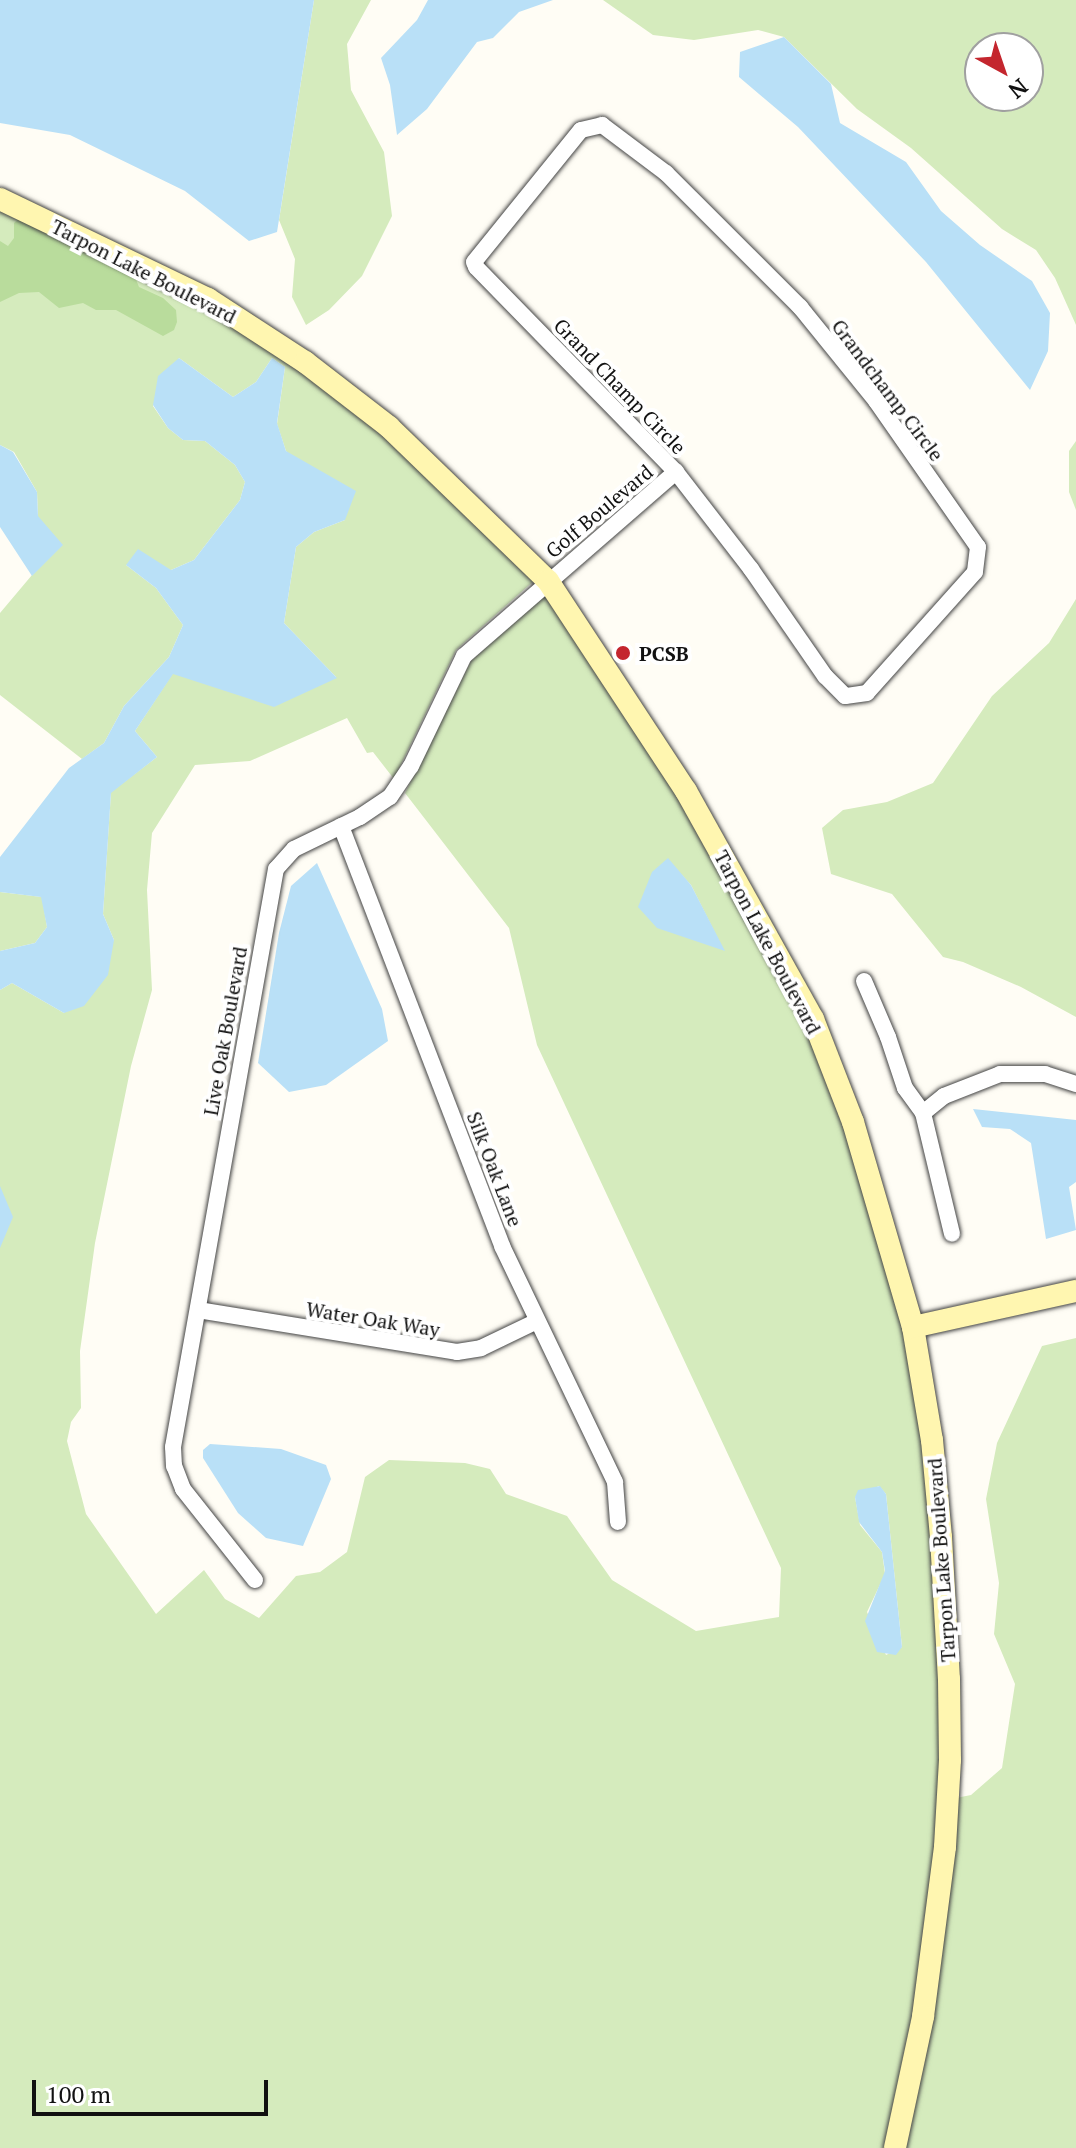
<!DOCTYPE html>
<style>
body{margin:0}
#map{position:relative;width:1076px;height:2148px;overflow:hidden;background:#fffdf5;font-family:"PT Serif",serif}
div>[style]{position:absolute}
.green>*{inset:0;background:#d5ebbd}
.forest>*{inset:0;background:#b9dc9c}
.water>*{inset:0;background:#b9e0f7}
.roads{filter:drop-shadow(0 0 2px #444) drop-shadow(0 0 2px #444)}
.street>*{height:16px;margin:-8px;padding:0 8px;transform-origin:8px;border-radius:8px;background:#fff}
.secondary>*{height:22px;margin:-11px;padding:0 11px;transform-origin:11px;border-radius:11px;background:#fff6b0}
.dots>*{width:22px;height:22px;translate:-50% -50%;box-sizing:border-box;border:4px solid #fff;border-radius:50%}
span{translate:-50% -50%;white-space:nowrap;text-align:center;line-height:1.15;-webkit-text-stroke:8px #fff;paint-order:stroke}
.street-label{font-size:20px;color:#111}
.poi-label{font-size:20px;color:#111;font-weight:700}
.left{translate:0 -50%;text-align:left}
.north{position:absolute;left:964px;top:32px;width:80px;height:80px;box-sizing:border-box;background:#fff;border:2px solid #a0a0a0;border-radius:50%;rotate:140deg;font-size:22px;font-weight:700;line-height:32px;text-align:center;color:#111}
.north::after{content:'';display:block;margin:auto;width:28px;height:36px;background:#c4262e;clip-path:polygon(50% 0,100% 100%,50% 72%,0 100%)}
.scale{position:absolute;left:32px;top:2080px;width:236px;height:36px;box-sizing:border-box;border:4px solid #111;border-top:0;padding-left:10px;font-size:24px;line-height:28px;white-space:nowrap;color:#111;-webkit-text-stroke:6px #fff;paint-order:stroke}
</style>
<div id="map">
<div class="green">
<div style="clip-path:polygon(314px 0,371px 0,347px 44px,351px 90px,384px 152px,392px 216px,362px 276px,329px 310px,306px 325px,292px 297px,295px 259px,279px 220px)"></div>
<div style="clip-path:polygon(evenodd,603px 0,1076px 0,1076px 325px,1055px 278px,1036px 250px,1002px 229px,911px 148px,857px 109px,784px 37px,758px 30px,694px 40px,653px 35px,603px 0,980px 48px,1028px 48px,1028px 96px,980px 96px,980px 48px)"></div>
<div style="clip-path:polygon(evenodd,0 208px,204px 307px,301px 369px,384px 434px,536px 579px,456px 650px,394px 779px,373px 752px,367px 753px,347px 718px,250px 761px,195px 765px,152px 833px,147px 890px,152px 990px,131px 1066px,95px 1243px,80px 1351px,81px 1408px,71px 1422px,67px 1441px,86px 1514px,156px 1614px,204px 1570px,225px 1599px,259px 1618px,296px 1576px,320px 1572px,347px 1552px,365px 1477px,389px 1460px,465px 1463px,490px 1469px,506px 1494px,567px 1516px,612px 1580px,696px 1631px,779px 1617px,781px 1568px,537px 1045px,509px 928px,405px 793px,471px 661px,547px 594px,679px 795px,805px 1022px,845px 1124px,905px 1328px,924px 1440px,933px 1537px,941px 1758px,936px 1845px,915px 2014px,886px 2148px,0 2148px,0 990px,12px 983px,64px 1013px,114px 940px,103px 914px,111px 792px,157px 757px,135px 731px,173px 673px,229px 690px,336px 677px,284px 623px,296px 547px,314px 532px,345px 520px,286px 451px,277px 424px,285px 367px,272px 358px,256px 382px,233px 397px,179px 358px,153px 406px,168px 428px,183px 440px,205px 441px,235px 465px,245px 482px,240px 500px,194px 560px,171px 570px,126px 565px,156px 588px,183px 625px,169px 657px,124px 706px,104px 743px,82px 759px,0 695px,0 613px,32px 575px,38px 516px,37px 492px,14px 452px,0 445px,0 208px,667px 859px,691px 885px,724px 951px,667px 859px,0 208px,879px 1486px,886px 1494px,902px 1647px,886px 1655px,867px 1612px,885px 1574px,882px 1552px,860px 1525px,855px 1497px,879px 1486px)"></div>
<div style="clip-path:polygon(1076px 441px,1076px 510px,1069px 492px,1069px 451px)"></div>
<div style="clip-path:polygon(1076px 599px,1076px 1017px,1021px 987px,963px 962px,943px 957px,892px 894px,831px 874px,822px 828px,843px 810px,887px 802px,933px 783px,992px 696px,1049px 643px)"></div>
<div style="clip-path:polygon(0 892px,42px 897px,47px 927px,35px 943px,0 951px)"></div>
<div style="clip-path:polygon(1076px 1338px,1076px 2148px,904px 2148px,932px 2019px,956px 1798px,971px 1795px,1002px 1768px,1015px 1684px,994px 1634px,999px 1583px,986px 1499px,997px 1443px,1042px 1346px)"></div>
</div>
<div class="forest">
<div style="clip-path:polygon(19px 219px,133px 272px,139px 287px,163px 298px,176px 310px,177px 322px,174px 330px,163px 336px,116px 310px,96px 310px,83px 303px,59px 308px,39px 292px,19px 293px,0 302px,0 241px,8px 246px,14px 238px,14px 223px)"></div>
</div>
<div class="water">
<div style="clip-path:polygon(0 0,314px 0,277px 232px,249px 241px,185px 191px,70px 135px,0 123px)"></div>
<div style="clip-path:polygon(428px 0,553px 0,519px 12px,493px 38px,477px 42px,427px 109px,397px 135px,390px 85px,381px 58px,417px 20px)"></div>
<div style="clip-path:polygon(784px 37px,831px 84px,840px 123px,906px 162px,941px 211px,980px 245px,1032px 281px,1050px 313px,1048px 351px,1030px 390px,926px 262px,798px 127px,739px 77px,740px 52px)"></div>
<div style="clip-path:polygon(179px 358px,233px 397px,256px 382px,272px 358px,285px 367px,277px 423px,286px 451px,356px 491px,345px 520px,314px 532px,296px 547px,284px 623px,337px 678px,274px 707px,173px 674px,135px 731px,157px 757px,111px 793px,103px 914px,114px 940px,108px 975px,84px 1006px,64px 1013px,12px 983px,0 990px,0 951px,35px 943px,47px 927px,41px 897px,0 892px,0 857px,69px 768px,104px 743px,124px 706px,169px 657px,183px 625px,156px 588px,126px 565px,138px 549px,171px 570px,194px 560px,240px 500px,245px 482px,235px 465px,205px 441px,183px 440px,168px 428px,153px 405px,158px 376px)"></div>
<div style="clip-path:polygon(0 445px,13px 452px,37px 492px,38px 516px,63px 545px,32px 576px,0 527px)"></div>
<div style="clip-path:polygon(668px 858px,691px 885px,725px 951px,657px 928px,638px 907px,652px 872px)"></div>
<div style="clip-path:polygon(317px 863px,382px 1009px,388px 1041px,326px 1085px,289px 1092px,258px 1063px,279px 933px,291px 886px)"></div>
<div style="clip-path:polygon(973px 1109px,1076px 1120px,1076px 1182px,1069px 1187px,1076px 1230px,1046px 1239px,1031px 1143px,1010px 1129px,982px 1127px)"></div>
<div style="clip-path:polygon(0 1186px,13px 1217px,0 1248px)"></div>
<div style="clip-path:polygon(210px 1444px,281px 1449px,326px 1465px,331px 1479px,303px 1546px,266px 1538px,238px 1513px,203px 1458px,203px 1450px)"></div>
<div style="clip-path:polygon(880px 1486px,886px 1494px,902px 1647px,896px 1655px,877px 1652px,865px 1621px,885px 1571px,882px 1552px,859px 1522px,855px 1497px,858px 1490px)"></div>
</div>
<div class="roads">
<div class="street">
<div style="left:602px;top:125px;width:80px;rotate:36.9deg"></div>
<div style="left:666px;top:173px;width:190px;rotate:45deg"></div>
<div style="left:800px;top:307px;width:121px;rotate:51deg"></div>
<div style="left:876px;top:401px;width:178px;rotate:55.1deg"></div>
<div style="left:978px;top:547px;width:25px;rotate:97deg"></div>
<div style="left:975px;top:572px;width:162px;rotate:131.8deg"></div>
<div style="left:867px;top:693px;width:22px;rotate:172deg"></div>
<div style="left:845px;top:696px;width:28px;rotate:-135deg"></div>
<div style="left:825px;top:676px;width:130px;rotate:-124.7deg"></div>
<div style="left:751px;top:569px;width:123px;rotate:-127.7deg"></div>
<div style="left:676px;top:472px;width:286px;rotate:-134.3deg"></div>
<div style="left:476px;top:267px;width:5px;rotate:-112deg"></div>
<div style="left:474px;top:262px;width:170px;rotate:-51deg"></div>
<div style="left:581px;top:130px;width:22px;rotate:-13deg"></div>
<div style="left:341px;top:826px;width:450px;rotate:69deg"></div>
<div style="left:502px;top:1246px;width:262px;rotate:64.4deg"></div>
<div style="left:615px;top:1482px;width:40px;rotate:85.7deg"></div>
<div style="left:864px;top:981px;width:61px;rotate:66.8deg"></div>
<div style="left:888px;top:1037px;width:54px;rotate:71.6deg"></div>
<div style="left:905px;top:1088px;width:31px;rotate:54deg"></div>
<div style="left:923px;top:1113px;width:27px;rotate:-39deg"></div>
<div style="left:944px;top:1096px;width:60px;rotate:-21.4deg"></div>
<div style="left:1000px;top:1074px;width:45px"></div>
<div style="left:1045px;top:1074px;width:33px;rotate:18deg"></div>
<div style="left:923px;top:1113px;width:124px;rotate:76.5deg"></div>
<div style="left:198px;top:1310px;width:262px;rotate:9.2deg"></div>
<div style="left:457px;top:1352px;width:24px;rotate:-9deg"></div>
<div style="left:481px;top:1348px;width:62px;rotate:-25.7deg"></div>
<div style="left:255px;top:1580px;width:116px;rotate:-128.4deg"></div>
<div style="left:183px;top:1489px;width:25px;rotate:-111deg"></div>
<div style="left:174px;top:1466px;width:19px;rotate:-93deg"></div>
<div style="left:173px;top:1447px;width:587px;rotate:-79.9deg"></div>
<div style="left:276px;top:869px;width:27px;rotate:-48deg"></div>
<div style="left:294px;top:849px;width:73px;rotate:-25.9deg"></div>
<div style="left:360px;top:817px;width:36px;rotate:-34deg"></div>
<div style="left:390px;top:797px;width:37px;rotate:-56deg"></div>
<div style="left:411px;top:766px;width:122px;rotate:-64.3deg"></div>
<div style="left:464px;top:656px;width:281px;rotate:-41deg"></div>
</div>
<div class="secondary">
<div style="left:0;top:199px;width:231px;rotate:25.7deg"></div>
<div style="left:208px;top:299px;width:116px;rotate:33deg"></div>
<div style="left:305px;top:362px;width:106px;rotate:37.7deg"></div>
<div style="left:389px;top:427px;width:221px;rotate:44.1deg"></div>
<div style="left:548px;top:581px;width:251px;rotate:56.7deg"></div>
<div style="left:686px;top:791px;width:261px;rotate:60.9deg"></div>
<div style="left:813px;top:1019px;width:110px;rotate:68.8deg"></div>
<div style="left:853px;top:1122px;width:214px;rotate:73.7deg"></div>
<div style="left:913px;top:1327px;width:115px;rotate:80.5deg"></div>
<div style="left:932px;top:1440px;width:97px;rotate:84.7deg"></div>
<div style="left:941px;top:1537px;width:142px;rotate:86.8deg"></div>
<div style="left:949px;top:1679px;width:81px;rotate:89.3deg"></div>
<div style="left:950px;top:1760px;width:87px;rotate:93.3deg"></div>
<div style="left:945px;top:1847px;width:171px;rotate:97.4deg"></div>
<div style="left:923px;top:2017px;width:134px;rotate:102.1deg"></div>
<div style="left:913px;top:1327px;width:167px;rotate:-12.5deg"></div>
</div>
</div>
<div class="dots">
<div style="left:623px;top:653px;background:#c4262e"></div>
</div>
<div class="street-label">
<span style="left:144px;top:271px;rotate:27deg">Tarpon Lake Boulevard</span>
<span style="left:620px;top:386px;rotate:46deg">Grand Champ Circle</span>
<span style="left:888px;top:390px;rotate:53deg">Grandchamp Circle</span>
<span style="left:599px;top:511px;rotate:-40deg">Golf Boulevard</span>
<span style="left:768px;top:942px;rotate:62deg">Tarpon Lake Boulevard</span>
<span style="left:225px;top:1031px;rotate:-80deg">Live Oak Boulevard</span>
<span style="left:495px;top:1169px;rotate:69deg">Silk Oak Lane</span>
<span style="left:373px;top:1319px;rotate:9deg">Water Oak Way</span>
<span style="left:941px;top:1560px;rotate:-94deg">Tarpon Lake Boulevard</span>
</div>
<div class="poi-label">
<span class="left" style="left:639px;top:653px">PCSB</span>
</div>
<div class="north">N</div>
<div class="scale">100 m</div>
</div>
